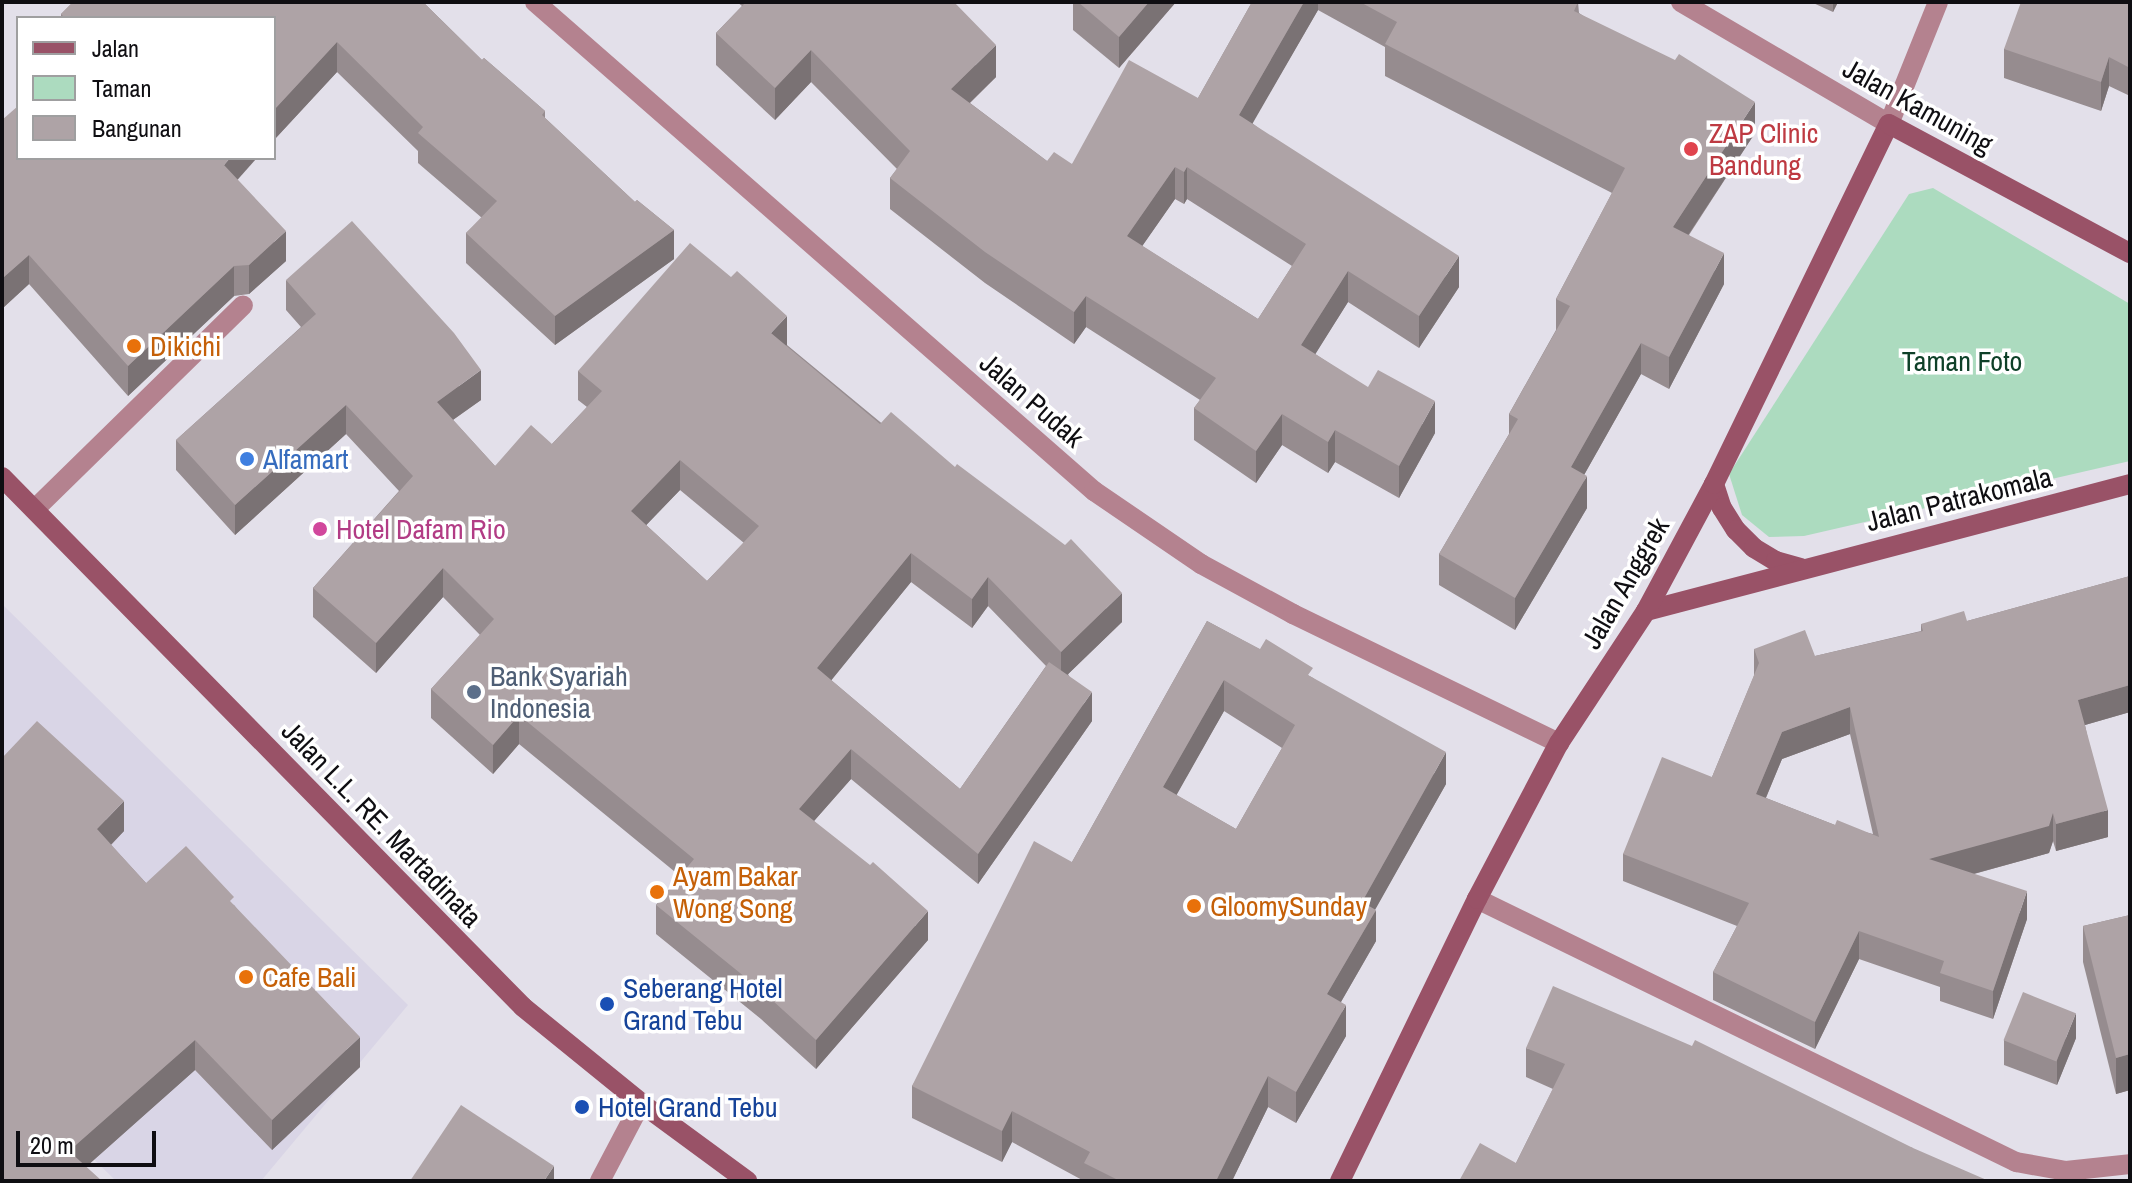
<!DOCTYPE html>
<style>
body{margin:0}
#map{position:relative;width:2132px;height:1183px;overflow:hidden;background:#e3e0ea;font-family:"Archivo Narrow",sans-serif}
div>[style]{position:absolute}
.built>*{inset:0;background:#d9d5e6}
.green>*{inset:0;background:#acdbbf}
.street>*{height:20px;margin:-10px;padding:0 10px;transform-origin:10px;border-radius:10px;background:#b4828f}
.secondary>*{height:20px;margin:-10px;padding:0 10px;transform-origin:10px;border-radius:10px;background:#995267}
.wall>*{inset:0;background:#968c8f}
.shaded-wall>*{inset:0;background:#7a7274}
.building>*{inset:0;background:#aea3a6;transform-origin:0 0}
.dots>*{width:22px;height:22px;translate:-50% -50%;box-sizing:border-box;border:4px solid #fff;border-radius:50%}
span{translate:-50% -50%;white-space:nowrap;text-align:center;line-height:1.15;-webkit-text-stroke:7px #fff;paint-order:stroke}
.street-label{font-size:28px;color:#0f0e12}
.health-label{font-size:28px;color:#be3a42}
.left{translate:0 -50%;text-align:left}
.food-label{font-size:28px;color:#c56008}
.park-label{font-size:28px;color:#0e4028}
.shop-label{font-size:28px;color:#366cbe}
.hotel-label{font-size:28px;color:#b23c85}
.service-label{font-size:28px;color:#4e5e75}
.transit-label{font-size:28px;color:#164399}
.frame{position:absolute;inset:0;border:4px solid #0f0e12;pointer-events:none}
.legend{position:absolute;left:16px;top:16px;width:260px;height:144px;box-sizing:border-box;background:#fff;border:2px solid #9f9fa0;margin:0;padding:10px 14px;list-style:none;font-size:24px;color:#0f0e12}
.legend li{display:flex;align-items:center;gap:16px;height:40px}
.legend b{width:40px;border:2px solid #9f9fa0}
.scale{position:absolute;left:16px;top:1131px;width:140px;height:36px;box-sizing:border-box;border:4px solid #0f0e12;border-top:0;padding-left:10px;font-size:24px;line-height:28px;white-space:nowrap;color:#0f0e12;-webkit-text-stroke:6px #fff;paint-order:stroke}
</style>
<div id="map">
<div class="built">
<div style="clip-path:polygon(2px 604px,408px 1005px,261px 1181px,116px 1181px,2px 1069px)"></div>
</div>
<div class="green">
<div style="clip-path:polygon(1933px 188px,2130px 304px,2130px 461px,1804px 536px,1769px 537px,1742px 515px,1729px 474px,1909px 194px)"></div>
</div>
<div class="street">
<div style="left:535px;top:2px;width:743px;rotate:41.18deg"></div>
<div style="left:1094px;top:491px;width:130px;rotate:34.3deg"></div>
<div style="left:1201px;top:564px;width:105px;rotate:28.5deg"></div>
<div style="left:1293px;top:614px;width:296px;rotate:25.9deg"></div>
<div style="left:1681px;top:2px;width:241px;rotate:30.4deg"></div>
<div style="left:1889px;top:124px;width:131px;rotate:-68.1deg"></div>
<div style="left:35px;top:509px;width:291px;rotate:-44.4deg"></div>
<div style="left:1477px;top:899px;width:600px;rotate:26.01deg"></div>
<div style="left:2016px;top:1162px;width:51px;rotate:10.2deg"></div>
<div style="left:2066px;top:1171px;width:64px;rotate:-6.2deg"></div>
<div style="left:600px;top:1181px;width:88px;rotate:-62.3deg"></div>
</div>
<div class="secondary">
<div style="left:2px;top:477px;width:743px;rotate:45.49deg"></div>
<div style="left:523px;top:1007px;width:152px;rotate:39.1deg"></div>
<div style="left:641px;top:1103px;width:132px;rotate:36.3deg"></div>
<div style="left:1714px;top:484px;width:25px;rotate:72deg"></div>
<div style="left:1722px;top:508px;width:26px;rotate:58deg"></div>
<div style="left:1736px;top:530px;width:25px;rotate:45deg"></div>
<div style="left:1754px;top:548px;width:26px;rotate:31deg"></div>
<div style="left:1776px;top:561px;width:26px;rotate:16deg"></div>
<div style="left:1646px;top:611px;width:500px;rotate:-14.7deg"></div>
<div style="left:1340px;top:1181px;width:314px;rotate:-64.1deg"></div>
<div style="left:1477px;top:899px;width:176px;rotate:-62.3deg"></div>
<div style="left:1559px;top:743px;width:158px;rotate:-56.6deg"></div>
<div style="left:1646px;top:611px;width:144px;rotate:-61.8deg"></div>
<div style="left:1714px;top:484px;width:400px;rotate:-64.1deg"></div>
<div style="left:1889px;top:124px;width:273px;rotate:28.2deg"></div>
</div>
<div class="wall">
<div style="clip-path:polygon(73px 2px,423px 2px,482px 60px,484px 58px,545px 111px,545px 118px,635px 202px,637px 200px,674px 230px,674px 259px,555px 345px,466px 263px,466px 233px,482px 218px,418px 163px,418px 151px,337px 72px,274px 140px,274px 18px,61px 18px,61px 14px)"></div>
<div style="clip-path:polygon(evenodd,737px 2px,864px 2px,996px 77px,970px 103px,1047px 161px,1072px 164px,1198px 98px,1252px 2px,1578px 2px,1579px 13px,1755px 133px,1689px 235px,1724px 284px,1669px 389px,1641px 374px,1584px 475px,1587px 508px,1515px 630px,1439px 585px,1439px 554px,1509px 434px,1509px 414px,1556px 330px,1556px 299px,1612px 193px,1385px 76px,1385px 47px,1318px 10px,1252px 123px,1459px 287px,1419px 348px,1348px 302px,1315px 354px,1435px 433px,1399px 498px,1335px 462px,1328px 473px,1282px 445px,1256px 483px,1194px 440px,1194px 408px,1200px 400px,1086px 327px,1074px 344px,985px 283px,890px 209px,890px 178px,897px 169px,811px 82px,775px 120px,716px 65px,716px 33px,742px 6px,737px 2px,1175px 199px,1184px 204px,1187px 199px,1292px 266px,1258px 319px,1142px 246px,1175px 199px)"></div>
<div style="clip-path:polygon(1073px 2px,1176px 2px,1119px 68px,1073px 30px)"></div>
<div style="clip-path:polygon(1811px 2px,1838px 2px,1833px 12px)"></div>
<div style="clip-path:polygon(2130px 2px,2130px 96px,2109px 86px,2101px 111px,2004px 78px,2004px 49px)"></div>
<div style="clip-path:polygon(2px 120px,18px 158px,237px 180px,286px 261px,249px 294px,234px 296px,128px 396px,29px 284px,4px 307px,2px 305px)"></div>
<div style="clip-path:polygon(evenodd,286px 280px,481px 400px,453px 420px,495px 466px,552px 444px,587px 407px,578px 400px,578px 371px,787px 345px,1122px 622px,1068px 674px,1092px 721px,978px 884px,851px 779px,814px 821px,928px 940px,816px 1069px,761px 1019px,656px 934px,656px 905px,680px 876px,519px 744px,493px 774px,431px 718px,431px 689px,480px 635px,443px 597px,376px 673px,313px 617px,313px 588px,399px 491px,346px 434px,235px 535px,176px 470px,176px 440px,301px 327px,286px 310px,286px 280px,680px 490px,744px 543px,707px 581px,646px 525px,680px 490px,286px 280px,911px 582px,972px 628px,988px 606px,1046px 666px,960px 789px,831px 680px,911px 582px)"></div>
<div style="clip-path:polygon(evenodd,2130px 576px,2130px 712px,2085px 725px,2108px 837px,2056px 851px,2053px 841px,2049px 853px,1974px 874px,2027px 919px,1993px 1019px,1940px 1001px,1940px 987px,1859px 959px,1815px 1049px,1713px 1000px,1713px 972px,1737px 926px,1623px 881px,1623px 854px,1712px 777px,1754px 676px,1754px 649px,1815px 656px,1921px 631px,1921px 624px,1967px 621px,2130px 576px,1850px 734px,1873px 834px,1835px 825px,1766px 798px,1782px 759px,1850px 734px)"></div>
<div style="clip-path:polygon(evenodd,1207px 621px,1313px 678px,1446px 784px,1375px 909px,1376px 941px,1341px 1002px,1346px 1036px,1296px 1123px,1268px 1107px,1232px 1181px,1084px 1181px,1012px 1142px,1002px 1162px,912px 1118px,912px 1086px,1072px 862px,1207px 621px,1224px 711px,1282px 748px,1236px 829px,1176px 795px,1224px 711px)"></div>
<div style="clip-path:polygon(2px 758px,124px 831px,111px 845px,146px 883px,234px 905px,360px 1067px,272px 1150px,195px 1070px,86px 1167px,2px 1181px)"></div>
<div style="clip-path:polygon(2130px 915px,2130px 1090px,2116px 1094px,2083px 962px,2083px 926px)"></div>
<div style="clip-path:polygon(2076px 1038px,2057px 1085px,2004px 1065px,2004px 1040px)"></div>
<div style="clip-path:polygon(1526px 1048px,1913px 1148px,1516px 1163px,1553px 1089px,1526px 1077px)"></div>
</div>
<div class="shaded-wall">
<div style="clip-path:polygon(1149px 2px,1176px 2px,1119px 68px,1119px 37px)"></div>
<div style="clip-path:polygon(1304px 2px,1318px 2px,1318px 10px,1239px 147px,1239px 115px)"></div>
<div style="clip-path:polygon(1833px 2px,1838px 2px,1833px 12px)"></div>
<div style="clip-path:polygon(337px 42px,337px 72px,274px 140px,274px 110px)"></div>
<div style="clip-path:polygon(996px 45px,996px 77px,951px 121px,951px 89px)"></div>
<div style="clip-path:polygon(811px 50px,811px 82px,775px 120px,775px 88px)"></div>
<div style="clip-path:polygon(2109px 57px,2109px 86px,2101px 111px,2101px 82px)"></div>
<div style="clip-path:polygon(1755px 102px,1755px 133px,1673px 258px,1673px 227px)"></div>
<div style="clip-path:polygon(230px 158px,257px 158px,224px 195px,224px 165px)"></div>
<div style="clip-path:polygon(1175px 167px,1175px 199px,1127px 268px,1127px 236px)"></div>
<div style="clip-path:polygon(1187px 167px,1187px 199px,1184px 204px,1184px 172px)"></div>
<div style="clip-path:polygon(674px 230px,674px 259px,555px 345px,555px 316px)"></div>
<div style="clip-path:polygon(286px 231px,286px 261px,249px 294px,249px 265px)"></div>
<div style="clip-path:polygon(1724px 253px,1724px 284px,1669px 389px,1669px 357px)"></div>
<div style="clip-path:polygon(29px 255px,29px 284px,4px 307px,4px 277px)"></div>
<div style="clip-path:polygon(1459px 256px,1459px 287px,1419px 348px,1419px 316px)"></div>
<div style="clip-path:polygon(234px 266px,234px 296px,128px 396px,128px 366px)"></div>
<div style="clip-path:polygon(1348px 271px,1348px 302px,1301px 377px,1301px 345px)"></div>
<div style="clip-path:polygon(1086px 296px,1086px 327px,1074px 344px,1074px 312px)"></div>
<div style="clip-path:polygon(787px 316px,787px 345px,771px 362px,771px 333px)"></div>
<div style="clip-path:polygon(1641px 343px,1641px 374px,1571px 498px,1571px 467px)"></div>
<div style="clip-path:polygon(481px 370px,481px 400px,437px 431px,437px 402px)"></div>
<div style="clip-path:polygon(1435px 401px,1435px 433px,1399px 498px,1399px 466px)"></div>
<div style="clip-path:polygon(346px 405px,346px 434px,235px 535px,235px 505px)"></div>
<div style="clip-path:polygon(1282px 414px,1282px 445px,1256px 483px,1256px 451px)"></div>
<div style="clip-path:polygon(1335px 430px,1335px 462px,1328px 473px,1328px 442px)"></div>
<div style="clip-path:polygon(680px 460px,680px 490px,631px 541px,631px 511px)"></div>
<div style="clip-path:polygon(1587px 476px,1587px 508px,1515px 630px,1515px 598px)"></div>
<div style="clip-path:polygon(911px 553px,911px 582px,817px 698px,817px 668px)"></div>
<div style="clip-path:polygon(443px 568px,443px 597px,376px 673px,376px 643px)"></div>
<div style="clip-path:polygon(988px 577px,988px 606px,972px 628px,972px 599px)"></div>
<div style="clip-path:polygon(1122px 593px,1122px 622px,1061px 681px,1061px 652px)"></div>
<div style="clip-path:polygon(1224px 680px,1224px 711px,1163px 819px,1163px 787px)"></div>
<div style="clip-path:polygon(2130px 685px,2130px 712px,2078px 727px,2078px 700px)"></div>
<div style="clip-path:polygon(1092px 692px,1092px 721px,978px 884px,978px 854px)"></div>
<div style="clip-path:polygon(1850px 707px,1850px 734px,1782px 759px,1756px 821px,1756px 794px,1782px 732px)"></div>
<div style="clip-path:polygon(519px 715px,519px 744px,493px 774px,493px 745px)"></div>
<div style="clip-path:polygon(851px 749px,851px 779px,799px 838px,799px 809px)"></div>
<div style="clip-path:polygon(1446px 752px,1446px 784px,1362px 933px,1362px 902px)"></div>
<div style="clip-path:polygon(124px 801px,124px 831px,97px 859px,97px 829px)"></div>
<div style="clip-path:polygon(2108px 810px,2108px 837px,2056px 851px,2056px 824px)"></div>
<div style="clip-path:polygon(2053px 813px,2053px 841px,2049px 853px,1929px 886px,1929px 859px)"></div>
<div style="clip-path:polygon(2027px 891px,2027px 919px,1993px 1019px,1993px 991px)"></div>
<div style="clip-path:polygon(1376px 910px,1376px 941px,1327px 1026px,1327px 994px)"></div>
<div style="clip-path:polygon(928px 911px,928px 940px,816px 1069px,816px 1040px)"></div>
<div style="clip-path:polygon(1859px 931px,1859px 959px,1815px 1049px,1815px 1022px)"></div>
<div style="clip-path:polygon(1346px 1005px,1346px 1036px,1296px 1123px,1296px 1092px)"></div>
<div style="clip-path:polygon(2076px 1013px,2076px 1038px,2057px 1085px,2057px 1060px)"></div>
<div style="clip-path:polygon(360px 1037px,360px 1067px,272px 1150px,272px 1120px)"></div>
<div style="clip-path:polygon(195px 1040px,195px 1070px,70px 1181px,69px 1151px)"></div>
<div style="clip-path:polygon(2130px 1054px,2130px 1090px,2116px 1094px,2116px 1058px)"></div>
<div style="clip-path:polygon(1268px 1076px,1268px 1107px,1232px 1181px,1216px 1181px)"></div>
<div style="clip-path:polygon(1012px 1111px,1012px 1142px,1002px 1162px,1002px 1131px)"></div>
<div style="clip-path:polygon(554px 1166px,554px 1181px,544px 1181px)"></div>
</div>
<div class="building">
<div style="clip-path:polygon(73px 2px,423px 2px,482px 60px,484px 58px,545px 111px,542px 115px,635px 202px,637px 200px,674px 230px,555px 316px,466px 233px,497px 201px,418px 133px,423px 127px,337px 42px,274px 110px,274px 18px,65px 18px,61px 14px)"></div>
<div style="clip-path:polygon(evenodd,746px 2px,864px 2px,865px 3px,867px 2px,954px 2px,996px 45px,951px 89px,1047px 161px,1054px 152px,1072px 164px,1129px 60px,1198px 98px,1252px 2px,1304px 2px,1239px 115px,1459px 256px,1419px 316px,1348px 271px,1301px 345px,1368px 387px,1378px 370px,1435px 401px,1399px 466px,1335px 430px,1328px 442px,1282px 414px,1256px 451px,1194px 408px,1216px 378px,1086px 296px,1074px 312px,985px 252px,890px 178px,910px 151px,811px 50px,775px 88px,716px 33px,746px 2px,1175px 167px,1184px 172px,1187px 167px,1306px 244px,1258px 319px,1127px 236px,1175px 167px)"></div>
<div style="clip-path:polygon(1078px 2px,1149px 2px,1119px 37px)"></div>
<div style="clip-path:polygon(1360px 2px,1578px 2px,1574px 11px,1675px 60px,1679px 54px,1755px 102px,1673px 227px,1724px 253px,1669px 357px,1641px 343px,1571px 467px,1587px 476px,1515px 598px,1439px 554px,1518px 419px,1509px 414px,1570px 306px,1556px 299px,1625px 168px,1385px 44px,1397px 22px)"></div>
<div style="clip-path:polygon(2021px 2px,2130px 2px,2130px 68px,2109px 57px,2101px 82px,2004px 49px)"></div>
<div style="clip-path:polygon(18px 106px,18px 158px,230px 158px,224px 165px,286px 231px,249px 265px,234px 266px,128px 366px,29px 255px,4px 277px,2px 275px,2px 120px)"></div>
<div style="clip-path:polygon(evenodd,352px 221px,454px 333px,481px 370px,437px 402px,495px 466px,531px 425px,552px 444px,602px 391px,578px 371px,690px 243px,731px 277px,737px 271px,787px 316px,771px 333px,880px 424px,891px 412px,955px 467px,957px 464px,1065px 545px,1071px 539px,1122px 593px,1061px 652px,988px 577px,972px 599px,911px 553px,817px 668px,960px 789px,1049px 662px,1092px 692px,978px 854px,851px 749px,799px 809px,870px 865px,873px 862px,928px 911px,816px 1040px,761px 990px,656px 905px,694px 859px,519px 715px,493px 745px,431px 689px,494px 619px,443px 568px,376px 643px,313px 588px,413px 476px,346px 405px,235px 505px,176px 440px,316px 314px,286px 280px,352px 221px,680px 460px,759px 526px,707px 581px,631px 511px,680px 460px)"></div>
<div style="clip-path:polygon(evenodd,2130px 576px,2130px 685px,2078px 700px,2108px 810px,2056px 824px,2053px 813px,2049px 826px,1929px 859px,2027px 891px,1993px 991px,1940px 973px,1944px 961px,1859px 931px,1815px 1022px,1713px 972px,1749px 903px,1623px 854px,1662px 757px,1712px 777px,1759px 663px,1754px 649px,1805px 630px,1815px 656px,1923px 631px,1921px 624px,1964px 611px,1967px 621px,2130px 576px,1850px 707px,1879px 837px,1837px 820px,1835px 825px,1756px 794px,1782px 732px,1850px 707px)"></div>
<div style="clip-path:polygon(evenodd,1207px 621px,1260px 649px,1266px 639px,1313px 668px,1308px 675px,1446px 752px,1362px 902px,1376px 910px,1327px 994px,1346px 1005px,1296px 1092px,1268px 1076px,1216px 1181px,1120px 1181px,1084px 1163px,1090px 1152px,1012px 1111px,1002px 1131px,912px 1086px,1034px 841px,1072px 862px,1207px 621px,1224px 680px,1295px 725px,1236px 829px,1163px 787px,1224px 680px)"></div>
<div style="clip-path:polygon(37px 721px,124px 801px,97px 829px,146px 883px,186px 846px,234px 897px,230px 901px,360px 1037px,272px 1120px,195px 1040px,69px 1151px,102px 1181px,2px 1181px,2px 758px)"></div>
<div style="clip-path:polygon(2130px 915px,2130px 1054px,2116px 1058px,2083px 926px)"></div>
<div style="clip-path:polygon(1553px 986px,1692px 1046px,1695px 1040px,1913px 1148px,1989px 1181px,1459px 1181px,1480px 1143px,1516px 1163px,1565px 1064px,1526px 1048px)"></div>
<div style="left:2023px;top:992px;width:57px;height:52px;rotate:22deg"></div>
<div style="clip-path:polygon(461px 1105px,554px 1166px,544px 1181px,410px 1181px)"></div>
</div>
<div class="dots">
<div style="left:1691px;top:149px;background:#e0444e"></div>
<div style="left:134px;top:346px;background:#e8710a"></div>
<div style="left:247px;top:459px;background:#3f7fe0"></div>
<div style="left:320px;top:529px;background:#d1479c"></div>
<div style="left:474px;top:692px;background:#5c6f8a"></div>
<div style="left:657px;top:892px;background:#e8710a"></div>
<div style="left:1194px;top:906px;background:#e8710a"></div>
<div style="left:246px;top:977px;background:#e8710a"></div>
<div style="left:607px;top:1004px;background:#1a4fb4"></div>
<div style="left:582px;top:1107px;background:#1a4fb4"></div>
</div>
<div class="street-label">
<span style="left:1918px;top:106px;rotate:29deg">Jalan Kamuning</span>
<span style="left:1032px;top:400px;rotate:41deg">Jalan Pudak</span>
<span style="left:1959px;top:499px;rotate:-14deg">Jalan Patrakomala</span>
<span style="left:1625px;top:583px;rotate:-60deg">Jalan Anggrek</span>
<span style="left:382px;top:824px;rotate:46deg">Jalan L.L. RE. Martadinata</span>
</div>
<div class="health-label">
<span class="left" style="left:1709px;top:149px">ZAP Clinic<br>Bandung</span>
</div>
<div class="food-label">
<span class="left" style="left:150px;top:346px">Dikichi</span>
<span class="left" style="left:673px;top:892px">Ayam Bakar<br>Wong Song</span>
<span class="left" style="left:1210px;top:906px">GloomySunday</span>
<span class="left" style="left:262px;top:977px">Cafe Bali</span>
</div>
<div class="park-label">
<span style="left:1962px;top:361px">Taman Foto</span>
</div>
<div class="shop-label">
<span class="left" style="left:263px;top:459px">Alfamart</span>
</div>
<div class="hotel-label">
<span class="left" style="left:336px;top:529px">Hotel Dafam Rio</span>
</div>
<div class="service-label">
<span class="left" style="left:490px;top:692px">Bank Syariah<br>Indonesia</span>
</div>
<div class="transit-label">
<span class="left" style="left:623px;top:1004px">Seberang Hotel<br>Grand Tebu</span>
<span class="left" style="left:598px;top:1107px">Hotel Grand Tebu</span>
</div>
<div class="frame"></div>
<ul class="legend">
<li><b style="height:10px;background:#995267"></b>Jalan</li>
<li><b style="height:22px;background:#acdbbf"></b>Taman</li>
<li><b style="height:22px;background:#aea3a6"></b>Bangunan</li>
</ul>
<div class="scale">20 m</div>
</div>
